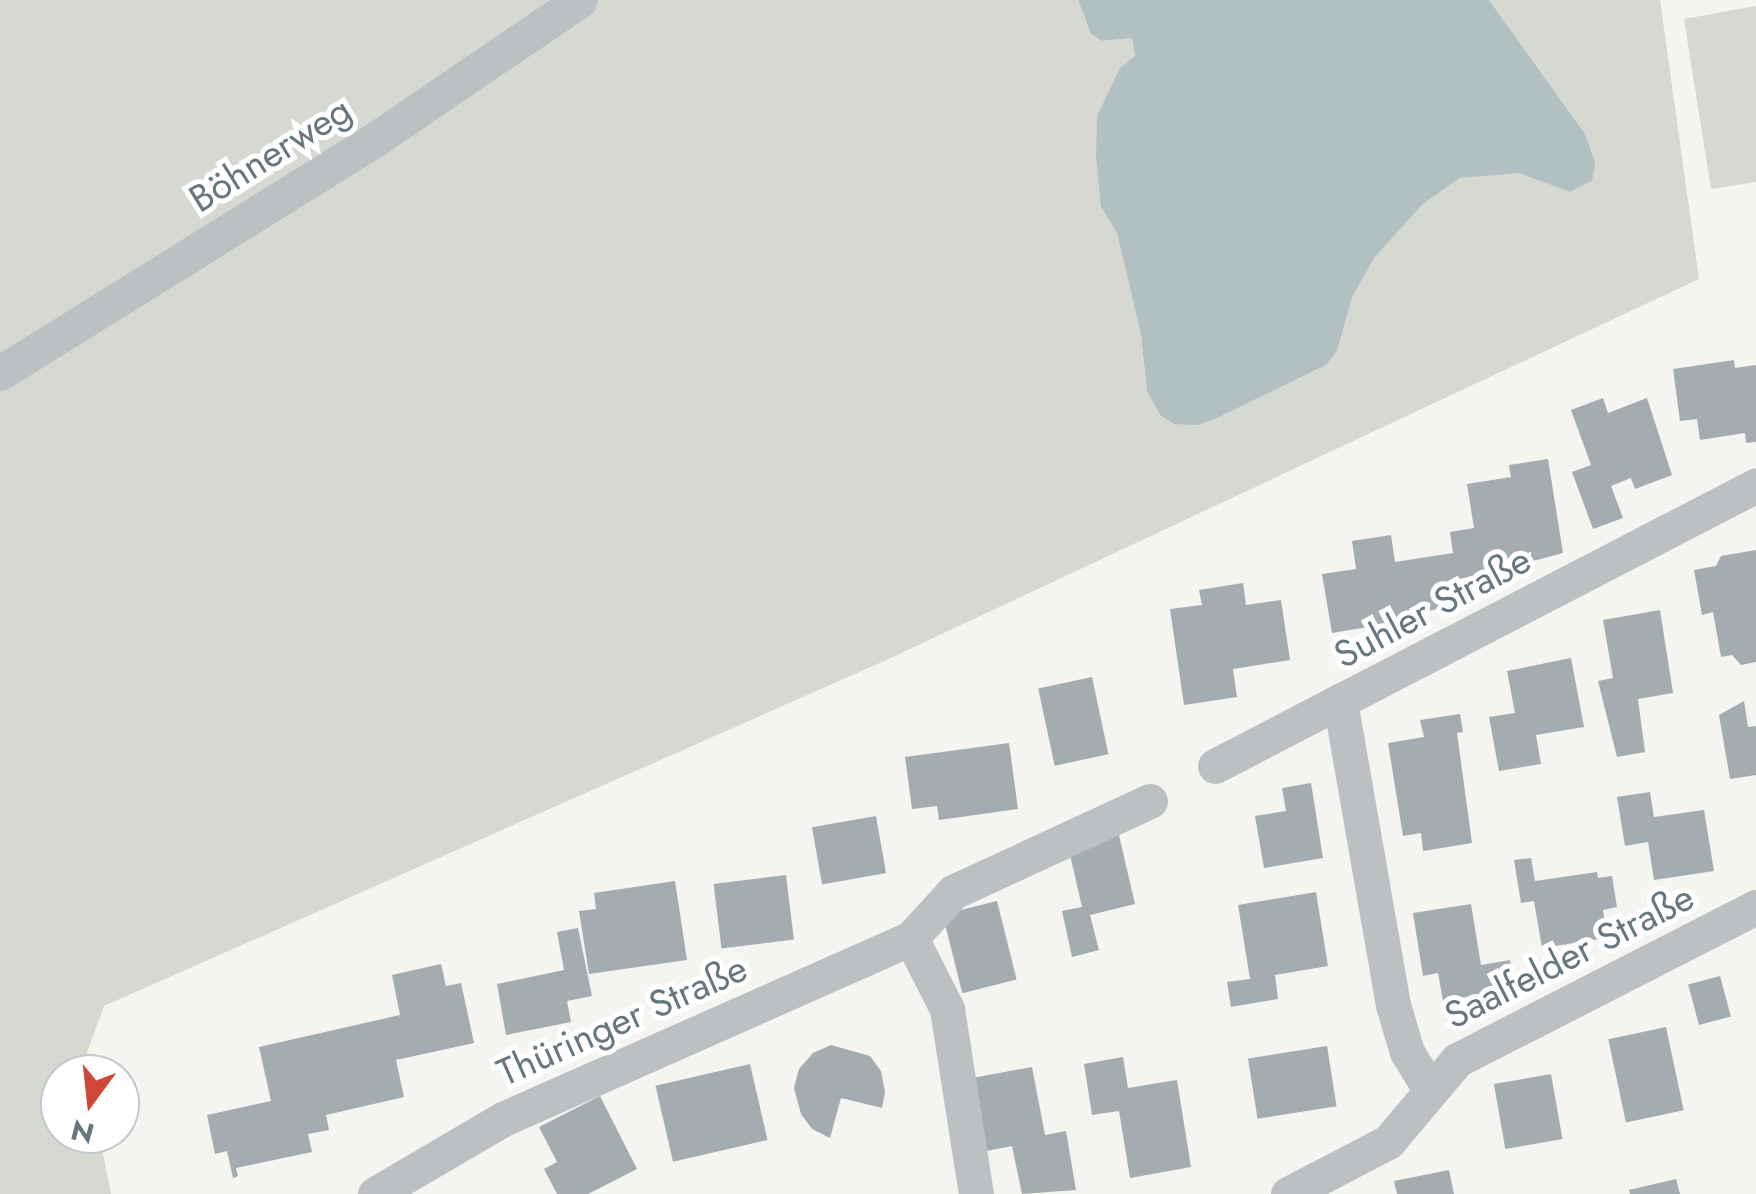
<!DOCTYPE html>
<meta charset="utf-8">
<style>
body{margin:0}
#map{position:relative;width:1756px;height:1194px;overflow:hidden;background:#f4f4f1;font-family:Jost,sans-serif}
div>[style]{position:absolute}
.green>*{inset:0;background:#d5d9d1}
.water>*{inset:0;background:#b2c0c2}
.building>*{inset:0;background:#a4acb0;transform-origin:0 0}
.street>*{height:35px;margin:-17.5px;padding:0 17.5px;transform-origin:17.5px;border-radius:17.5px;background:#bcc0c3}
span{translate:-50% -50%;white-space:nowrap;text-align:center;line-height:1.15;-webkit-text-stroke:10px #fff;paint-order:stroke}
.street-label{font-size:38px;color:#67777f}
.north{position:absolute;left:40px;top:1054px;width:100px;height:100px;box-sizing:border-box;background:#fff;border:2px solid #c2c9cc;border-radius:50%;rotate:195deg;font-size:28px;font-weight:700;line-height:40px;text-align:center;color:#67777f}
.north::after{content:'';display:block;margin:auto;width:35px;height:45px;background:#cf4736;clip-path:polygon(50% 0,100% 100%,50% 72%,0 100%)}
</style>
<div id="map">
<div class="green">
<div style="clip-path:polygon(0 0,1078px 0,1091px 34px,1100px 41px,1132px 38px,1135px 56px,1101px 207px,1117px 233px,1141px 335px,1147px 391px,1160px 415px,1174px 424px,1217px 418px,1326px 365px,1337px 351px,1352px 298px,1374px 258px,1423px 204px,1460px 178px,1519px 172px,1570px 192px,1585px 134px,1489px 0,1660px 0,1699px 279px,882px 662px,104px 1006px,85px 1058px,88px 1074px,60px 1074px,60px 1134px,99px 1134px,111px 1194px,0 1194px)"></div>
<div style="clip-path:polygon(1756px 6px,1756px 182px,1711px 189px,1684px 19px)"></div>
</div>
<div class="water">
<div style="clip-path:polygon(1078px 0,1489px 0,1585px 134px,1595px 163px,1592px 181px,1570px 192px,1519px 173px,1460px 178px,1423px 204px,1374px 258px,1352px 298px,1337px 351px,1326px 365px,1217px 418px,1197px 425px,1174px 424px,1160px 415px,1147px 391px,1141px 335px,1117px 233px,1101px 207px,1096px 157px,1097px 116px,1120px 68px,1135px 56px,1132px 38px,1101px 41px,1091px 34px)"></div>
</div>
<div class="building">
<div style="clip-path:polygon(1734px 360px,1735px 368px,1756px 365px,1756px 442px,1746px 443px,1745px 433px,1700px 440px,1697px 419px,1680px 421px,1673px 369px)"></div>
<div style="clip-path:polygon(1603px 398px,1608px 413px,1647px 398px,1672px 475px,1635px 489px,1631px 478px,1611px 486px,1623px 518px,1593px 529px,1572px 472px,1591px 465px,1571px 410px)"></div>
<div style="clip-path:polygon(1548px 459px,1563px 553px,1515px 566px,1514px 562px,1484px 566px,1485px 574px,1458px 579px,1462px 605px,1421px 612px,1422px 618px,1332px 633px,1322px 574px,1356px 569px,1352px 541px,1391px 535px,1395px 562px,1453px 553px,1450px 532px,1474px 528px,1467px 484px,1511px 477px,1509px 465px)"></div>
<div style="clip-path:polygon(1756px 550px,1756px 662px,1741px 665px,1732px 655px,1721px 657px,1713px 612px,1702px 615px,1694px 570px,1716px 566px,1721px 556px)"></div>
<div style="clip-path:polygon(1243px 583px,1246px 605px,1281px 600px,1290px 660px,1233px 669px,1237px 697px,1184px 705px,1170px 609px,1202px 605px,1199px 590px)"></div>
<div style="clip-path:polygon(1660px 610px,1673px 693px,1638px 699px,1645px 752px,1617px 757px,1598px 681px,1613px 678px,1603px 620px)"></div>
<div style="clip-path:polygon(1571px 658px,1584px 727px,1536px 735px,1541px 764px,1499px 771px,1489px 717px,1515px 713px,1507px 671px)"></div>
<div style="left:1092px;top:677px;width:79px;height:55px;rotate:78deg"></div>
<div style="clip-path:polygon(1744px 701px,1748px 727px,1756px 726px,1756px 775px,1730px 779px,1719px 715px)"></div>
<div style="clip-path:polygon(1460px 714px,1463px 732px,1457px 733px,1472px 843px,1423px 851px,1421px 833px,1403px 836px,1388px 743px,1424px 737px,1420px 720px)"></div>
<div style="clip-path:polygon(1009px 743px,1018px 809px,939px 820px,937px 806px,912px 809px,905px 757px)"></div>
<div style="clip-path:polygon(1311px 783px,1323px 858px,1264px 868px,1255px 816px,1286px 811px,1282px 788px)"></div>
<div style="clip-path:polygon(1650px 792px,1654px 817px,1704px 810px,1714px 871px,1654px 880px,1648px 842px,1625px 846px,1617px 797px)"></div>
<div style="left:876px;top:816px;width:58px;height:65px;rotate:80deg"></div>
<div style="clip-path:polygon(1118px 831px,1135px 904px,1090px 915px,1099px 950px,1072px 957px,1062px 911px,1082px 907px,1067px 842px)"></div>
<div style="clip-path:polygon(1531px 858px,1535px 881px,1597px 872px,1598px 878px,1612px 876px,1617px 907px,1603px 910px,1607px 938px,1542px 948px,1534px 901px,1521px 903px,1514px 860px)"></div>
<div style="left:786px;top:875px;width:65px;height:73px;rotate:83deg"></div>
<div style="clip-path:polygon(675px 881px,687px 960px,589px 974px,579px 911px,596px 909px,594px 893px)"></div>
<div style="clip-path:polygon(1316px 892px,1328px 966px,1275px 975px,1278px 999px,1231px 1007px,1227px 982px,1250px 979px,1238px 905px)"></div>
<div style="left:997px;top:901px;width:81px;height:56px;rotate:76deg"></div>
<div style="clip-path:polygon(1471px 904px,1481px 965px,1510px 960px,1515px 989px,1443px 1001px,1438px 973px,1423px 976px,1413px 913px)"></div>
<div style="clip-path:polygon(578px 928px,592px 996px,567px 1001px,571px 1022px,506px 1035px,497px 984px,564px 970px,557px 932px)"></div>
<div style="clip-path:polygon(441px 964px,446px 986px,461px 983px,474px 1043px,396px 1060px,404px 1097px,326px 1115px,329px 1130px,308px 1134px,312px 1152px,236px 1168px,238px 1176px,233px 1178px,227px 1151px,215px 1154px,207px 1115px,271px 1101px,259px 1047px,400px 1015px,392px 975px)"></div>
<div style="left:1720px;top:976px;width:42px;height:33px;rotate:75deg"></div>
<div style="left:1666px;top:1027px;width:85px;height:59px;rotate:78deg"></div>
<div style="clip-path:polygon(831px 1045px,870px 1056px,881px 1071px,885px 1092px,882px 1108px,841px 1098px,830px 1138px,812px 1129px,801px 1114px,794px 1088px,799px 1069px,813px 1053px)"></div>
<div style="left:1327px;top:1046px;width:61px;height:80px;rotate:81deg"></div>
<div style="clip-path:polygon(1123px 1057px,1128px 1088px,1177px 1080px,1191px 1167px,1130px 1178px,1119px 1111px,1092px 1115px,1084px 1064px)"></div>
<div style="left:750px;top:1064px;width:78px;height:97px;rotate:77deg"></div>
<div style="clip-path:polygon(1032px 1067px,1045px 1135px,1066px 1131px,1076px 1190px,1022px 1194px,1012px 1146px,986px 1151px,972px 1078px)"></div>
<div style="left:1551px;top:1074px;width:66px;height:58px;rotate:80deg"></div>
<div style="clip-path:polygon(600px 1096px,637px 1169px,588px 1194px,557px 1194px,544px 1169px,557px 1162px,539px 1127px)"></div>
<div style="clip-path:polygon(1449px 1170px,1454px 1194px,1397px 1194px,1394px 1181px)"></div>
<div style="clip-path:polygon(1676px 1179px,1680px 1194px,1630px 1194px,1629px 1190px)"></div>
</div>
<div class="street">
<div style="left:0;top:373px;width:444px;rotate:-31.9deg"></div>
<div style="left:377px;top:138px;width:245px;rotate:-34.2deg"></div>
<div style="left:1215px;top:766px;width:141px;rotate:-27.5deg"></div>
<div style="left:911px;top:938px;width:80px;rotate:63.1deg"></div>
<div style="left:947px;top:1009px;width:187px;rotate:81.1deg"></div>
<div style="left:1429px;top:1088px;width:42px;rotate:-121.4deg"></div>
<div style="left:1407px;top:1052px;width:49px;rotate:-106.6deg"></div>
<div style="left:1393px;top:1005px;width:309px;rotate:-99.9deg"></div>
<div style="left:1340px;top:701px;width:469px;rotate:-27.4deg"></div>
<div style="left:375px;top:1194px;width:148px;rotate:-30.4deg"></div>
<div style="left:503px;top:1119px;width:446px;rotate:-23.9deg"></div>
<div style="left:911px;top:938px;width:62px;rotate:-47.6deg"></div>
<div style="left:953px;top:892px;width:217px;rotate:-24.8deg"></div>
<div style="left:1288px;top:1194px;width:113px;rotate:-27.5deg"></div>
<div style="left:1388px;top:1142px;width:107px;rotate:-49.9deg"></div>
<div style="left:1457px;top:1060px;width:336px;rotate:-27.1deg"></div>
</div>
<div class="street-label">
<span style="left:270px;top:154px;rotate:-32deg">Böhnerweg</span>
<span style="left:1432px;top:607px;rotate:-28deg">Suhler Straße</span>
<span style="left:1569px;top:956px;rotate:-27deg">Saalfelder Straße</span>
<span style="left:622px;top:1020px;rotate:-24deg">Thüringer Straße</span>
</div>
<div class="north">N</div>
</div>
